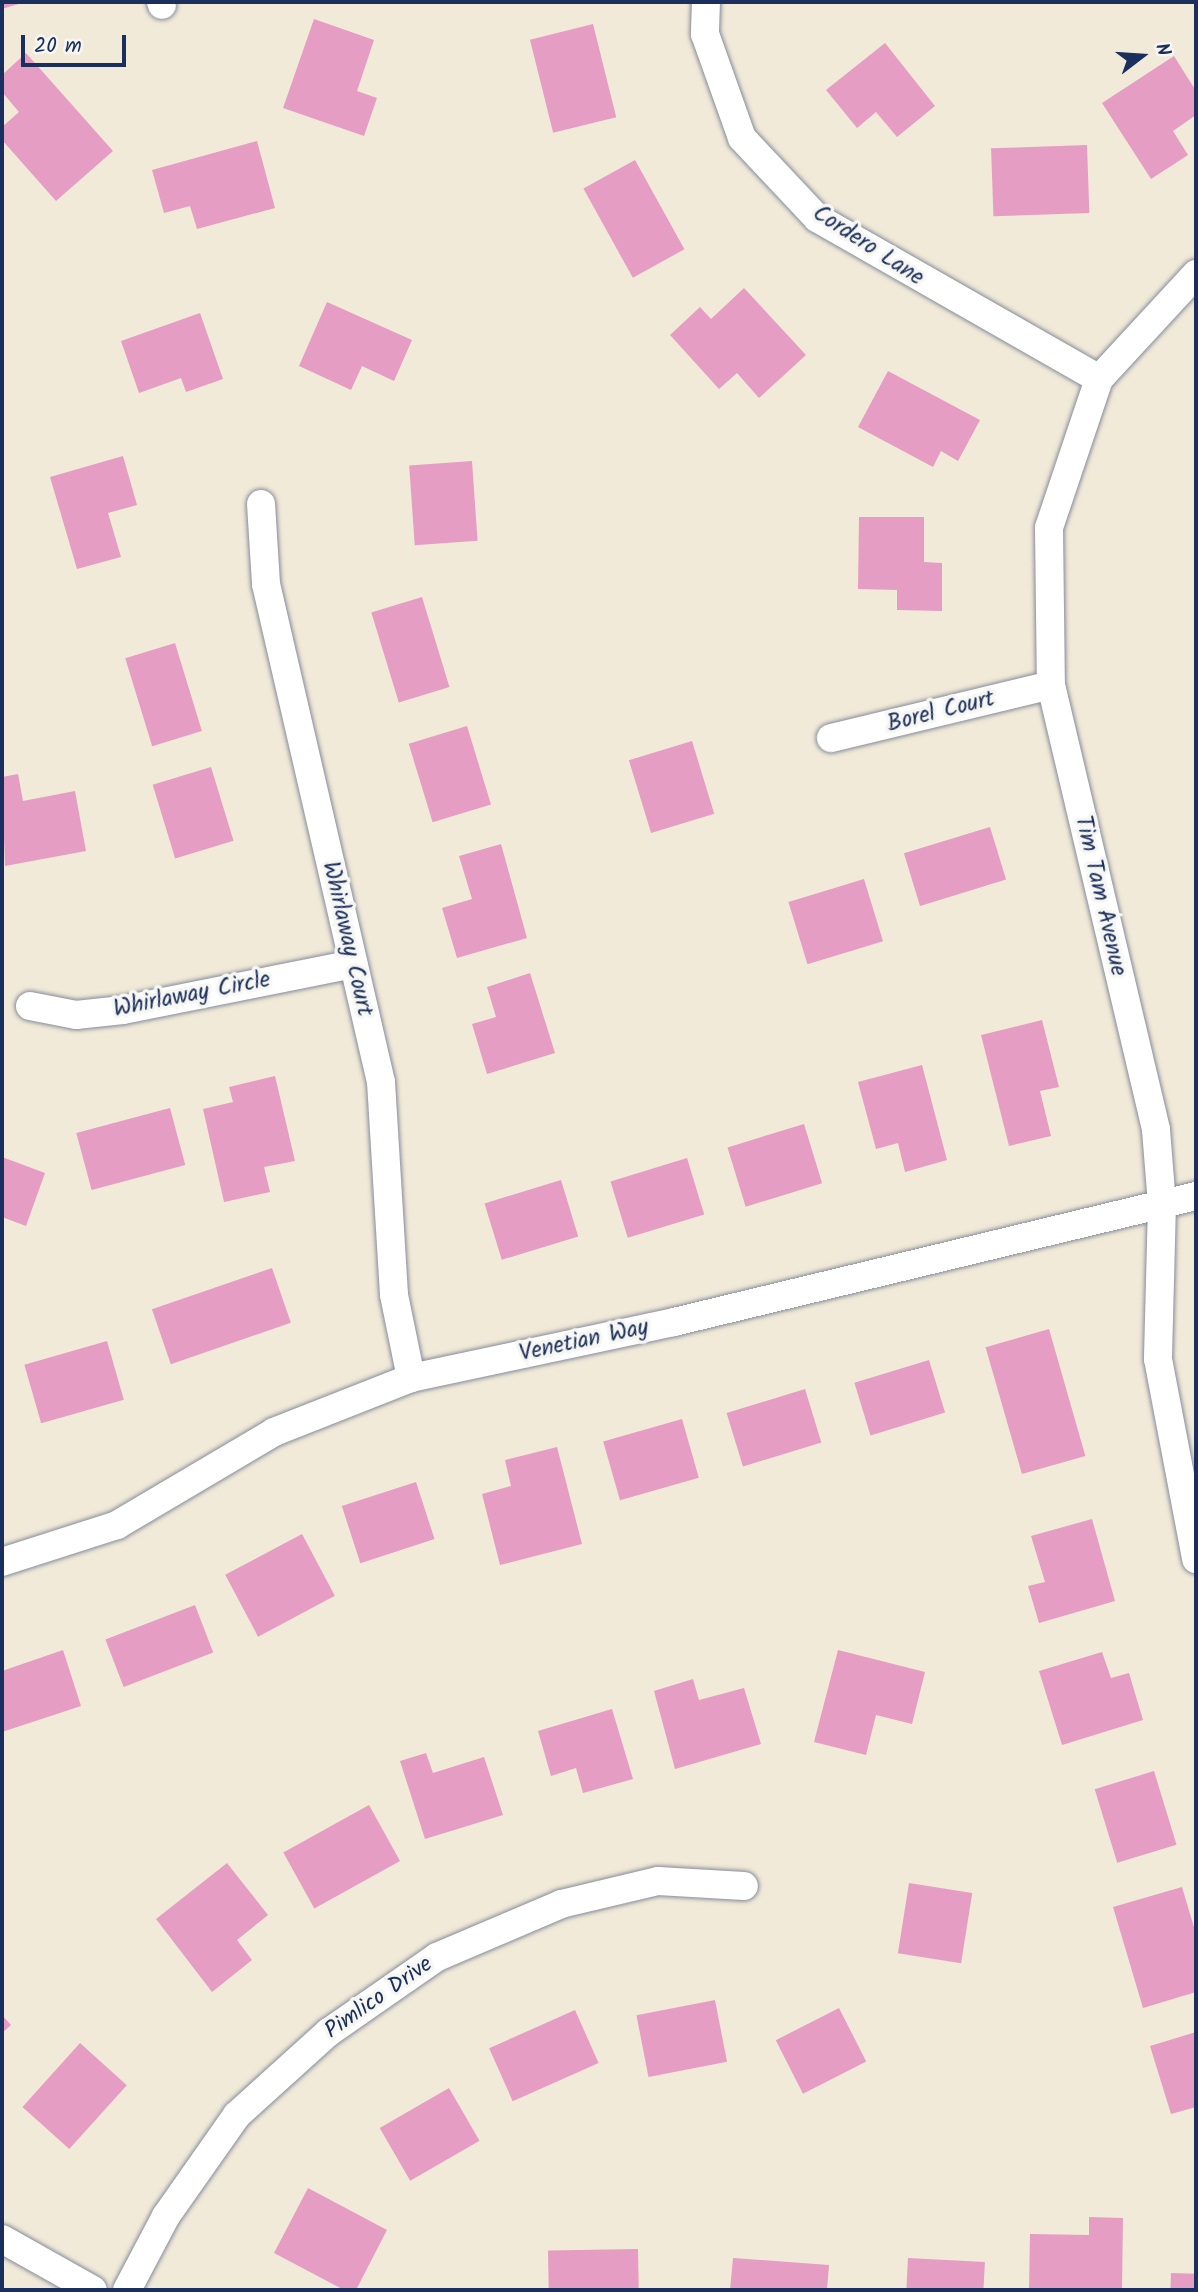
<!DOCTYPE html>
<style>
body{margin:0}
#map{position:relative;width:1198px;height:2292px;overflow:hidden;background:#f1ead8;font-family:Kalam,sans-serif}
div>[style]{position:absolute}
.building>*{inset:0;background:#e69dc4;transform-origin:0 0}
.roads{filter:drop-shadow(0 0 2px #868c9b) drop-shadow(0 0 2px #868c9b)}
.minor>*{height:28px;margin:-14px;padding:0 14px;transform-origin:14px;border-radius:14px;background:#fff}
span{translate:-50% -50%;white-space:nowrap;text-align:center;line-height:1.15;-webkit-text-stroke:7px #f6f6f2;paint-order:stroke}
.street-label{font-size:23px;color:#1b2f5e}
.frame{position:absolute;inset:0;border:4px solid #1b2f5e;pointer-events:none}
.north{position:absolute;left:1107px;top:21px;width:70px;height:70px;-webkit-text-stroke:5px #f6f6f2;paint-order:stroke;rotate:73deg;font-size:19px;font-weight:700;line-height:28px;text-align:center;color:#1b2f5e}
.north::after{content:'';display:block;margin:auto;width:24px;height:32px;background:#1b2f5e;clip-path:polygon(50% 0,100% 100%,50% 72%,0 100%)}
.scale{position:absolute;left:21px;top:35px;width:105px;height:32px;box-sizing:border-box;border:4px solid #1b2f5e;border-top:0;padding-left:9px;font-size:21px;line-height:24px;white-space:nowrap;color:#1b2f5e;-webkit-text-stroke:5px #f6f6f2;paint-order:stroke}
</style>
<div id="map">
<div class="building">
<div style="clip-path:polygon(2px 2px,25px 2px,2px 9px)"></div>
<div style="clip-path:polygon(314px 19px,374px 40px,357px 91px,377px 98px,364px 136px,283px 108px)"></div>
<div style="left:593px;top:24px;width:96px;height:65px;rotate:76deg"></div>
<div style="clip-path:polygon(885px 43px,935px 106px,897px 137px,876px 112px,857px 128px,826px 90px)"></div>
<div style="clip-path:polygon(26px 53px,113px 151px,56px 201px,2px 140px,2px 127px,19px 112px,2px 92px,2px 75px)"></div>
<div style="clip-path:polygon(1174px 56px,1196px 91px,1196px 115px,1173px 131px,1188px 155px,1151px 179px,1102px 103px)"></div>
<div style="clip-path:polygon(257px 141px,275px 208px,197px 229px,190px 206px,164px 213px,152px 170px)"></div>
<div style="left:1087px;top:145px;width:68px;height:96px;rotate:88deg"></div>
<div style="left:635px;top:160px;width:102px;height:59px;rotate:61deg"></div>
<div style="clip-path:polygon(744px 288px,806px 355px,759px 398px,737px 373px,719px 389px,670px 335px,700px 307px,711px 319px)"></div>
<div style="clip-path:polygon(327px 302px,412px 340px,394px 381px,362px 366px,351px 390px,299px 366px)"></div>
<div style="clip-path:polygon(200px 313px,223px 379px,186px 392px,181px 378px,139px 393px,121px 341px)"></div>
<div style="clip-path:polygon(888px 371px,980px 420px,958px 461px,941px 451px,933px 467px,858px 427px)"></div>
<div style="clip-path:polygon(123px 456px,137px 505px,108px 513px,121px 557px,77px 569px,50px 477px)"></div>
<div style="left:472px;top:461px;width:80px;height:63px;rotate:86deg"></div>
<div style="clip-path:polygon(859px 517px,924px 517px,924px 562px,942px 563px,942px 611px,897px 610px,897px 590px,858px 589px)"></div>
<div style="left:422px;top:597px;width:94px;height:53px;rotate:73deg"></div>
<div style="left:175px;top:643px;width:92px;height:52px;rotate:73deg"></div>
<div style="left:467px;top:726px;width:82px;height:61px;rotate:73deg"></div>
<div style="left:692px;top:741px;width:76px;height:66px;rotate:73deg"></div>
<div style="left:211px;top:767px;width:77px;height:61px;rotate:73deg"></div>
<div style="clip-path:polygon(18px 774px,23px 801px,75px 791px,86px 851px,5px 866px,2px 777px)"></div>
<div style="left:990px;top:827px;width:55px;height:90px;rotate:73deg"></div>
<div style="clip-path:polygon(501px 844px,527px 938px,457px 958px,442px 908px,472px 899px,459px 856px)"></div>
<div style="left:864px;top:879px;width:65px;height:79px;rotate:73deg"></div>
<div style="clip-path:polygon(530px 973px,555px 1053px,487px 1074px,472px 1024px,496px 1017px,487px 987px)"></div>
<div style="clip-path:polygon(1042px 1020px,1059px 1087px,1040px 1091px,1051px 1136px,1009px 1146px,981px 1035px)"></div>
<div style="clip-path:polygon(922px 1065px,947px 1160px,905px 1172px,898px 1143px,876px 1149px,858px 1082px)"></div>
<div style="clip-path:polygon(275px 1076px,295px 1161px,264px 1167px,270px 1192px,224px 1202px,203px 1109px,233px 1102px,229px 1087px)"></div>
<div style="left:170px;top:1108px;width:59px;height:97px;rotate:75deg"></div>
<div style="left:804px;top:1124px;width:62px;height:80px;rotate:73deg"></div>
<div style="clip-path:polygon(2px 1157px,45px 1173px,26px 1226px,2px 1217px)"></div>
<div style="left:687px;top:1158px;width:59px;height:80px;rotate:73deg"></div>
<div style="left:561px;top:1180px;width:59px;height:80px;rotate:73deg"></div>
<div style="left:272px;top:1268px;width:58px;height:127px;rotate:71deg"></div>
<div style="left:1049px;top:1329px;width:132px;height:66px;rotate:74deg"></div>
<div style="left:107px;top:1341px;width:61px;height:86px;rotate:74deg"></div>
<div style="left:929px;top:1360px;width:55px;height:78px;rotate:73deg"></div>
<div style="left:805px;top:1389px;width:56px;height:82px;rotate:73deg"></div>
<div style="left:682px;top:1419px;width:61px;height:82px;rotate:74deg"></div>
<div style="clip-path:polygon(557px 1447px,582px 1544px,500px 1565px,482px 1494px,511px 1486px,505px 1460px)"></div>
<div style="left:416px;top:1482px;width:60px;height:78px;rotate:72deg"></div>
<div style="clip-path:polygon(1092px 1519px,1115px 1601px,1039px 1623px,1028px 1586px,1045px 1582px,1031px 1536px)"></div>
<div style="left:302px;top:1534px;width:70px;height:87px;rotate:62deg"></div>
<div style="left:195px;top:1605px;width:51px;height:96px;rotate:69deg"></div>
<div style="clip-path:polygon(63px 1650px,81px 1706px,2px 1732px,2px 1671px)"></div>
<div style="clip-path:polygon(838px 1650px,925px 1672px,912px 1724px,876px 1715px,866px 1755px,814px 1742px)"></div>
<div style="clip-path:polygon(1102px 1652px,1111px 1678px,1129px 1673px,1143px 1720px,1062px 1745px,1039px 1671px)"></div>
<div style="clip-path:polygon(693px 1679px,699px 1700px,744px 1688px,761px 1744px,675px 1769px,654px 1691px)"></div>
<div style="clip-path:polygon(612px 1709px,633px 1779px,583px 1793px,576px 1768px,551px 1776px,538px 1731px)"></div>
<div style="clip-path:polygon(426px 1753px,433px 1773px,484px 1757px,503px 1815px,425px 1839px,400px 1761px)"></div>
<div style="left:1154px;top:1771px;width:77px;height:62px;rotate:73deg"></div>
<div style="left:369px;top:1805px;width:64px;height:98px;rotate:61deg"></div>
<div style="clip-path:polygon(227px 1863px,268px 1915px,237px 1940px,252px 1960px,212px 1992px,156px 1919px)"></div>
<div style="left:909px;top:1883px;width:64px;height:71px;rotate:9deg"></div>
<div style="clip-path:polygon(1182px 1887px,1196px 1934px,1196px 1992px,1143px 2008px,1113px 1907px)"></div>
<div style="left:715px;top:2000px;width:63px;height:80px;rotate:79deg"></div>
<div style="left:839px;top:2008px;width:60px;height:71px;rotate:63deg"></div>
<div style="left:575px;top:2010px;width:58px;height:94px;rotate:66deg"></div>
<div style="clip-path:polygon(2px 2015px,11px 2025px,2px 2033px)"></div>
<div style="clip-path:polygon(1196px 2032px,1196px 2107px,1171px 2114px,1150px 2046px)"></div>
<div style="left:80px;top:2043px;width:63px;height:86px;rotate:42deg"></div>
<div style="left:449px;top:2088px;width:61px;height:80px;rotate:60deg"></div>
<div style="clip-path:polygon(308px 2188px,387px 2230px,356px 2290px,344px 2290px,274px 2253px)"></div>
<div style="clip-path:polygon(1089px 2217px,1123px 2218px,1122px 2290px,1029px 2290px,1030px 2234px,1089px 2235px)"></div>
<div style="left:638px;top:2249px;width:41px;height:90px;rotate:89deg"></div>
<div style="clip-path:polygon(733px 2258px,829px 2265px,827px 2290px,730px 2290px)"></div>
<div style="left:908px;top:2258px;width:77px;height:32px;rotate:3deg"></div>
<div style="left:1171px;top:2273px;width:25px;height:17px;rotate:2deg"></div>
</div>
<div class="roads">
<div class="minor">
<div style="left:161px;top:2px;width:3px;rotate:72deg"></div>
<div style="left:706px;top:2px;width:32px;rotate:92deg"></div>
<div style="left:705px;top:34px;width:110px;rotate:70.4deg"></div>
<div style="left:742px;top:138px;width:110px;rotate:46.8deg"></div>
<div style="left:817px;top:218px;width:325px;rotate:29.7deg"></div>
<div style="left:1196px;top:274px;width:143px;rotate:132.7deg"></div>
<div style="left:1099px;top:379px;width:157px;rotate:108.6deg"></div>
<div style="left:1049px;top:528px;width:157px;rotate:89.3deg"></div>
<div style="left:1051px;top:685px;width:457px;rotate:76.7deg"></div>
<div style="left:1156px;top:1130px;width:74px;rotate:85.4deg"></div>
<div style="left:1162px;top:1204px;width:155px;rotate:91.5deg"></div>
<div style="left:1158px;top:1359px;width:204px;rotate:79.2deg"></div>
<div style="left:261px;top:504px;width:80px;rotate:86.4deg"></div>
<div style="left:266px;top:584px;width:511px;rotate:77deg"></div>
<div style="left:381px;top:1082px;width:213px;rotate:86.5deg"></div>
<div style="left:394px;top:1295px;width:85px;rotate:78.4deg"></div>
<div style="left:831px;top:738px;width:226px;rotate:-13.5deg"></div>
<div style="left:30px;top:1006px;width:47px;rotate:11.1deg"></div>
<div style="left:76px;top:1015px;width:47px;rotate:-6.1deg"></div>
<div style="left:123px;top:1010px;width:235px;rotate:-11.3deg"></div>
<div style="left:2px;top:1562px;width:121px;rotate:-17.8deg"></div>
<div style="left:117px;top:1525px;width:182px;rotate:-30.6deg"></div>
<div style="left:274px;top:1432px;width:147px;rotate:-21.5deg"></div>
<div style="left:411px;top:1378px;width:269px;rotate:-12deg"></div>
<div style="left:674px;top:1322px;width:537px;rotate:-13.57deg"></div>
<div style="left:2px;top:2239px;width:104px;rotate:29.3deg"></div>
<div style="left:127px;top:2290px;width:84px;rotate:-62.2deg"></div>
<div style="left:166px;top:2216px;width:123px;rotate:-54.9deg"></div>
<div style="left:237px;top:2115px;width:124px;rotate:-42.1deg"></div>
<div style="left:329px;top:2032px;width:131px;rotate:-34.8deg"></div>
<div style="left:437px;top:1957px;width:135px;rotate:-23.1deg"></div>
<div style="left:561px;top:1904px;width:100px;rotate:-13.3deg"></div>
<div style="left:658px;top:1881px;width:86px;rotate:3.3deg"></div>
</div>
</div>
<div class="street-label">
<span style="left:868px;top:246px;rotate:33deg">Cordero Lane</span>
<span style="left:941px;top:712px;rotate:-14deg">Borel Court</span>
<span style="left:1100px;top:896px;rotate:77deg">Tim Tam Avenue</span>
<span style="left:347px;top:939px;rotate:77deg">Whirlaway Court</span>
<span style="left:192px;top:995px;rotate:-11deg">Whirlaway Circle</span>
<span style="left:584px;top:1341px;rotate:-12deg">Venetian Way</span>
<span style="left:379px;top:1998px;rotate:-35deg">Pimlico Drive</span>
</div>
<div class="frame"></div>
<div class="north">N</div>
<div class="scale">20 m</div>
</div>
